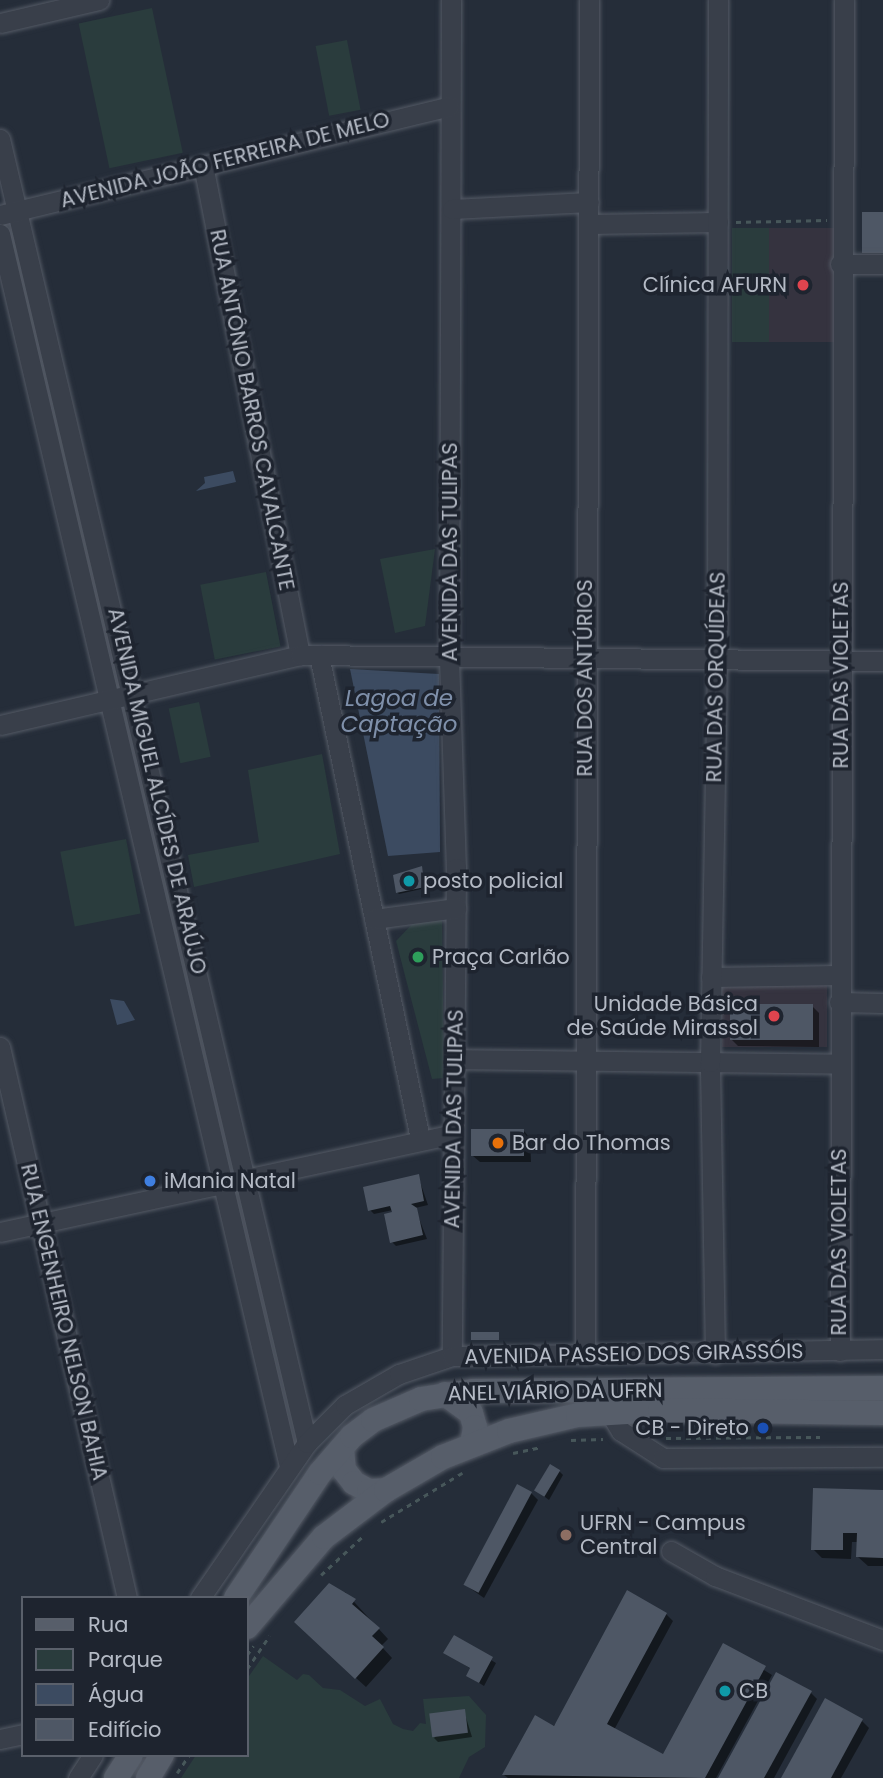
<!DOCTYPE html>
<meta charset="utf-8">
<style>
body{margin:0}
#map{position:relative;width:883px;height:1778px;overflow:hidden;background:#252d39;font-family:Poppins,sans-serif}
div>[style]{position:absolute}
.medical>*{inset:0;background:#35333f;transform-origin:0 0}
.green>*{inset:0;background:#2a3c3d;transform-origin:0 0}
.water>*{inset:0;background:#3c4b61}
.shadow>*{inset:0;background:#0007}
.building>*{inset:0;background:#4e5765;transform-origin:0 0}
.path>*{height:2.5px;margin-top:-1.25px;transform-origin:0;background:repeating-linear-gradient(90deg,#47575a 0 5px,transparent 0 10px)}
.roads{filter:drop-shadow(0 0 2px #545a65) drop-shadow(0 0 2px #545a65)}
.minor>*{height:19px;margin:-9.5px;padding:0 9.5px;transform-origin:9.5px;border-radius:9.5px;background:#393f4a}
.major>*{height:24px;margin:-12px;padding:0 12px;transform-origin:12px;border-radius:12px;background:#575e6a}
.dots>*{width:19px;height:19px;translate:-50% -50%;box-sizing:border-box;border:4px solid #1e242f;border-radius:50%}
span{translate:-50% -50%;white-space:nowrap;text-align:center;line-height:1.15;-webkit-text-stroke:7px #1e242f;paint-order:stroke}
.street-label{font-size:21px;color:#b4bac5}
.poi-label{font-size:21px;color:#b4bac5}
.right{translate:-100% -50%;text-align:right}
.left{translate:0 -50%;text-align:left}
.water-label{font-size:23px;color:#7f90aa;font-style:italic}
.legend{position:absolute;left:21px;top:1596px;width:228px;height:161px;box-sizing:border-box;background:#1e242f;border:2px solid #5a606b;margin:0;padding:9px 12px;list-style:none;font-size:21px;color:#b4bac5}
.legend li{display:flex;align-items:center;gap:14px;height:35px}
.legend b{width:35px;border:2px solid #5a606b}
</style>
<div id="map">
<div class="medical">
<div style="left:769px;top:228px;width:68px;height:114px"></div>
<div style="left:722px;top:985px;width:105px;height:62px"></div>
</div>
<div class="green">
<div style="left:152px;top:8px;width:148px;height:75px;rotate:78deg"></div>
<div style="left:347px;top:40px;width:71px;height:32px;rotate:79deg"></div>
<div style="left:732px;top:228px;width:37px;height:114px"></div>
<div style="clip-path:polygon(435px 549px,425px 626px,395px 633px,380px 559px)"></div>
<div style="left:266px;top:572px;width:76px;height:67px;rotate:79deg"></div>
<div style="left:199px;top:702px;width:56px;height:31px;rotate:78deg"></div>
<div style="clip-path:polygon(322px 754px,340px 854px,194px 887px,188px 855px,259px 842px,248px 770px)"></div>
<div style="left:126px;top:839px;width:76px;height:67px;rotate:79deg"></div>
<div style="clip-path:polygon(442px 916px,444px 1078px,432px 1079px,396px 941px,418px 918px)"></div>
<div style="clip-path:polygon(263px 1656px,297px 1680px,303px 1674px,309px 1675px,323px 1688px,340px 1690px,365px 1706px,380px 1699px,393px 1724px,403px 1729px,413px 1731px,420px 1723px,426px 1724px,423px 1699px,469px 1696px,486px 1715px,485px 1747px,469px 1757px,459px 1778px,181px 1778px,196px 1755px,247px 1755px,247px 1679px)"></div>
</div>
<div class="water">
<div style="clip-path:polygon(233px 471px,236px 482px,196px 491px,205px 483px,204px 477px)"></div>
<div style="clip-path:polygon(350px 669px,439px 674px,440px 852px,388px 856px)"></div>
<div style="clip-path:polygon(110px 999px,124px 1001px,135px 1020px,117px 1025px)"></div>
</div>
<div class="shadow">
<div style="clip-path:polygon(422px 868px,426px 888px,399px 894px,397px 892px)"></div>
<div style="clip-path:polygon(812px 1006px,819px 1013px,819px 1047px,738px 1046px,731px 1039px)"></div>
<div style="clip-path:polygon(524px 1131px,530px 1138px,531px 1162px,480px 1162px,473px 1156px)"></div>
<div style="clip-path:polygon(418px 1176px,428px 1205px,415px 1208px,427px 1239px,396px 1246px,392px 1242px,393px 1210px,374px 1214px,370px 1210px)"></div>
<div style="clip-path:polygon(559px 1471px,563px 1475px,549px 1500px,537px 1491px)"></div>
<div style="clip-path:polygon(883px 1492px,883px 1566px,868px 1566px,858px 1557px,859px 1542px,852px 1542px,851px 1559px,822px 1558px,813px 1549px)"></div>
<div style="clip-path:polygon(531px 1493px,538px 1500px,484px 1598px,464px 1584px)"></div>
<div style="clip-path:polygon(345px 1592px,388px 1639px,381px 1646px,392px 1658px,366px 1687px,305px 1632px)"></div>
<div style="clip-path:polygon(666px 1614px,673px 1621px,614px 1730px,663px 1757px,724px 1645px,772px 1675px,716px 1778px,508px 1778px,504px 1775px)"></div>
<div style="clip-path:polygon(454px 1638px,496px 1663px,484px 1686px,473px 1679px,471px 1669px,446px 1653px)"></div>
<div style="clip-path:polygon(810px 1692px,817px 1699px,774px 1778px,720px 1778px)"></div>
<div style="clip-path:polygon(464px 1711px,472px 1737px,438px 1742px,434px 1738px)"></div>
<div style="clip-path:polygon(862px 1721px,869px 1728px,841px 1778px,783px 1778px)"></div>
</div>
<div class="building">
<div style="left:862px;top:212px;width:21px;height:41px"></div>
<div style="clip-path:polygon(422px 866px,425px 887px,396px 893px,393px 875px)"></div>
<div style="left:730px;top:1004px;width:83px;height:36px"></div>
<div style="left:524px;top:1129px;width:27px;height:53px;rotate:90deg"></div>
<div style="clip-path:polygon(419px 1174px,424px 1201px,411px 1204px,417px 1208px,423px 1235px,390px 1243px,384px 1214px,392px 1212px,390px 1206px,368px 1211px,363px 1187px)"></div>
<div style="left:471px;top:1332px;width:28px;height:8px"></div>
<div style="left:550px;top:1464px;width:12px;height:31px;rotate:31deg"></div>
<div style="left:517px;top:1484px;width:17px;height:114px;rotate:28deg"></div>
<div style="clip-path:polygon(813px 1488px,883px 1490px,883px 1558px,856px 1557px,857px 1533px,843px 1533px,843px 1550px,811px 1550px)"></div>
<div style="clip-path:polygon(329px 1583px,356px 1599px,352px 1604px,380px 1628px,372px 1636px,384px 1647px,355px 1679px,294px 1622px)"></div>
<div style="clip-path:polygon(627px 1590px,667px 1613px,607px 1724px,663px 1754px,723px 1643px,766px 1666px,705px 1778px,502px 1775px,535px 1715px,554px 1726px)"></div>
<div style="clip-path:polygon(454px 1635px,493px 1657px,479px 1683px,466px 1676px,470px 1668px,443px 1653px)"></div>
<div style="clip-path:polygon(776px 1672px,812px 1691px,764px 1778px,718px 1778px)"></div>
<div style="clip-path:polygon(825px 1698px,863px 1719px,831px 1778px,781px 1778px)"></div>
<div style="left:465px;top:1709px;width:24px;height:36px;rotate:83deg"></div>
</div>
<div class="path">
<div style="left:736px;top:222px;width:91px;rotate:-1.3deg"></div>
<div style="left:666px;top:1438px;width:154px;rotate:-0.4deg"></div>
<div style="left:571px;top:1440px;width:32px;rotate:-2deg"></div>
<div style="left:513px;top:1453px;width:29px;rotate:-12deg"></div>
<div style="left:381px;top:1522px;width:95px;rotate:-31.2deg"></div>
<div style="left:321px;top:1575px;width:56px;rotate:-42.8deg"></div>
<div style="left:247px;top:1655px;width:11px;rotate:-56deg"></div>
<div style="left:247px;top:1669px;width:40px;rotate:-56deg"></div>
<div style="left:177px;top:1773px;width:22px;rotate:-56deg"></div>
</div>
<div class="roads">
<div class="minor">
<div style="left:451px;top:0;width:659px;rotate:90.17deg"></div>
<div style="left:449px;top:659px;width:209px;rotate:88.1deg"></div>
<div style="left:456px;top:868px;width:488px;rotate:90.5deg"></div>
<div style="left:0;top:23px;width:102px;rotate:-13.1deg"></div>
<div style="left:0;top:139px;width:1340px;rotate:76.75deg"></div>
<div style="left:203px;top:165px;width:500px;rotate:78.8deg"></div>
<div style="left:452px;top:209px;width:137px;rotate:-2.9deg"></div>
<div style="left:0;top:215px;width:462px;rotate:-13.6deg"></div>
<div style="left:588px;top:224px;width:130px;rotate:-0.9deg"></div>
<div style="left:0;top:234px;width:1265px;rotate:76.8deg"></div>
<div style="left:840px;top:264px;width:43px"></div>
<div style="left:319px;top:655px;width:494px;rotate:78.2deg"></div>
<div style="left:0;top:725px;width:308px;rotate:-13.1deg"></div>
<div style="left:300px;top:655px;width:583px;rotate:0.59deg"></div>
<div style="left:374px;top:919px;width:83px;rotate:-7.6deg"></div>
<div style="left:711px;top:977px;width:128px;rotate:-0.9deg"></div>
<div style="left:839px;top:1002px;width:44px;rotate:1.3deg"></div>
<div style="left:0;top:1047px;width:565px;rotate:77.02deg"></div>
<div style="left:455px;top:1059px;width:383px;rotate:0.7deg"></div>
<div style="left:0;top:1232px;width:464px;rotate:-12.2deg"></div>
<div style="left:840px;top:1351px;width:1351px;rotate:-89.83deg"></div>
<div style="left:715px;top:1354px;width:292px;rotate:-91deg"></div>
<div style="left:710px;top:1062px;width:401px;rotate:-89deg"></div>
<div style="left:717px;top:661px;width:661px;rotate:-89.91deg"></div>
<div style="left:585px;top:1355px;width:1355px;rotate:-89.83deg"></div>
<div style="left:610px;top:1413px;width:21px;rotate:59deg"></div>
<div style="left:621px;top:1431px;width:50px;rotate:32.7deg"></div>
<div style="left:663px;top:1458px;width:220px;rotate:-0.3deg"></div>
<div style="left:671px;top:1551px;width:51px;rotate:29.6deg"></div>
<div style="left:715px;top:1576px;width:180px;rotate:20.9deg"></div>
<div style="left:200px;top:1598px;width:188px;rotate:-55.4deg"></div>
<div style="left:307px;top:1443px;width:54px;rotate:-45deg"></div>
<div style="left:345px;top:1405px;width:62px;rotate:-29.9deg"></div>
<div style="left:399px;top:1374px;width:56px;rotate:-18.8deg"></div>
<div style="left:452px;top:1356px;width:431px;rotate:-0.9deg"></div>
<div style="left:0;top:1739px;width:24px;rotate:-12deg"></div>
<div style="left:78px;top:1778px;width:27px;rotate:-57deg"></div>
</div>
<div class="major">
<div style="left:445px;top:1394px;width:32px;rotate:36deg"></div>
<div style="left:471px;top:1413px;width:15px;rotate:74deg"></div>
<div style="left:475px;top:1427px;width:17px;rotate:100deg"></div>
<div style="left:342px;top:1448px;width:22px;rotate:85deg"></div>
<div style="left:344px;top:1470px;width:16px;rotate:52deg"></div>
<div style="left:354px;top:1483px;width:17px;rotate:28deg"></div>
<div style="left:369px;top:1491px;width:17px;rotate:-3deg"></div>
<div style="left:236px;top:1598px;width:151px;rotate:-56.1deg"></div>
<div style="left:320px;top:1473px;width:49px;rotate:-49.1deg"></div>
<div style="left:352px;top:1436px;width:26px;rotate:-37deg"></div>
<div style="left:373px;top:1420px;width:52px;rotate:-23.6deg"></div>
<div style="left:421px;top:1399px;width:53px;rotate:-8.7deg"></div>
<div style="left:473px;top:1391px;width:410px;rotate:-0.4deg"></div>
<div style="left:247px;top:1627px;width:118px;rotate:-49.5deg"></div>
<div style="left:324px;top:1537px;width:78px;rotate:-37.2deg"></div>
<div style="left:386px;top:1490px;width:66px;rotate:-30.1deg"></div>
<div style="left:443px;top:1457px;width:71px;rotate:-21.5deg"></div>
<div style="left:509px;top:1431px;width:71px;rotate:-13.1deg"></div>
<div style="left:578px;top:1415px;width:82px;rotate:-3.5deg"></div>
<div style="left:660px;top:1410px;width:223px;rotate:0.8deg"></div>
<div style="left:116px;top:1778px;width:27px;rotate:-57deg"></div>
<div style="left:148px;top:1778px;width:27px;rotate:-59deg"></div>
</div>
</div>
<div class="dots">
<div style="left:803px;top:285px;background:#e0444e"></div>
<div style="left:409px;top:881px;background:#0f9aa8"></div>
<div style="left:418px;top:957px;background:#2e9e5b"></div>
<div style="left:774px;top:1016px;background:#e0444e"></div>
<div style="left:498px;top:1143px;background:#e8710a"></div>
<div style="left:150px;top:1181px;background:#3f7fe0"></div>
<div style="left:763px;top:1428px;background:#1a4fb4"></div>
<div style="left:566px;top:1535px;background:#8d6e63"></div>
<div style="left:725px;top:1691px;background:#0f9aa8"></div>
</div>
<div class="street-label">
<span style="left:225px;top:160px;rotate:-14deg">AVENIDA JOÃO FERREIRA DE MELO</span>
<span style="left:252px;top:410px;rotate:79deg">RUA ANTÔNIO BARROS CAVALCANTE</span>
<span style="left:450px;top:552px;rotate:-90deg">AVENIDA DAS TULIPAS</span>
<span style="left:841px;top:675px;rotate:-90deg">RUA DAS VIOLETAS</span>
<span style="left:716px;top:677px;rotate:-89deg">RUA DAS ORQUÍDEAS</span>
<span style="left:585px;top:678px;rotate:-90deg">RUA DOS ANTÚRIOS</span>
<span style="left:157px;top:791px;rotate:77deg">AVENIDA MIGUEL ALCÍDES DE ARAÚJO</span>
<span style="left:454px;top:1119px;rotate:-89deg">AVENIDA DAS TULIPAS</span>
<span style="left:839px;top:1242px;rotate:-90deg">RUA DAS VIOLETAS</span>
<span style="left:64px;top:1322px;rotate:77deg">RUA ENGENHEIRO NELSON BAHIA</span>
<span style="left:634px;top:1354px;rotate:-1deg">AVENIDA PASSEIO DOS GIRASSÓIS</span>
<span style="left:555px;top:1392px;rotate:-1deg">ANEL VIÁRIO DA UFRN</span>
</div>
<div class="poi-label">
<span class="right" style="left:787px;top:285px">Clínica AFURN</span>
<span class="left" style="left:423px;top:881px">posto policial</span>
<span class="left" style="left:432px;top:957px">Praça Carlão</span>
<span class="right" style="left:758px;top:1016px">Unidade Básica<br>de Saúde Mirassol</span>
<span class="left" style="left:512px;top:1143px">Bar do Thomas</span>
<span class="left" style="left:164px;top:1181px">iMania Natal</span>
<span class="right" style="left:749px;top:1428px">CB - Direto</span>
<span class="left" style="left:580px;top:1535px">UFRN - Campus<br>Central</span>
<span class="left" style="left:739px;top:1691px">CB</span>
</div>
<div class="water-label">
<span style="left:399px;top:711px">Lagoa de<br>Captação</span>
</div>
<ul class="legend">
<li><b style="height:9px;background:#575e6a"></b>Rua</li>
<li><b style="height:19px;background:#2a3c3d"></b>Parque</li>
<li><b style="height:19px;background:#3c4b61"></b>Água</li>
<li><b style="height:19px;background:#4e5765"></b>Edifício</li>
</ul>
</div>
